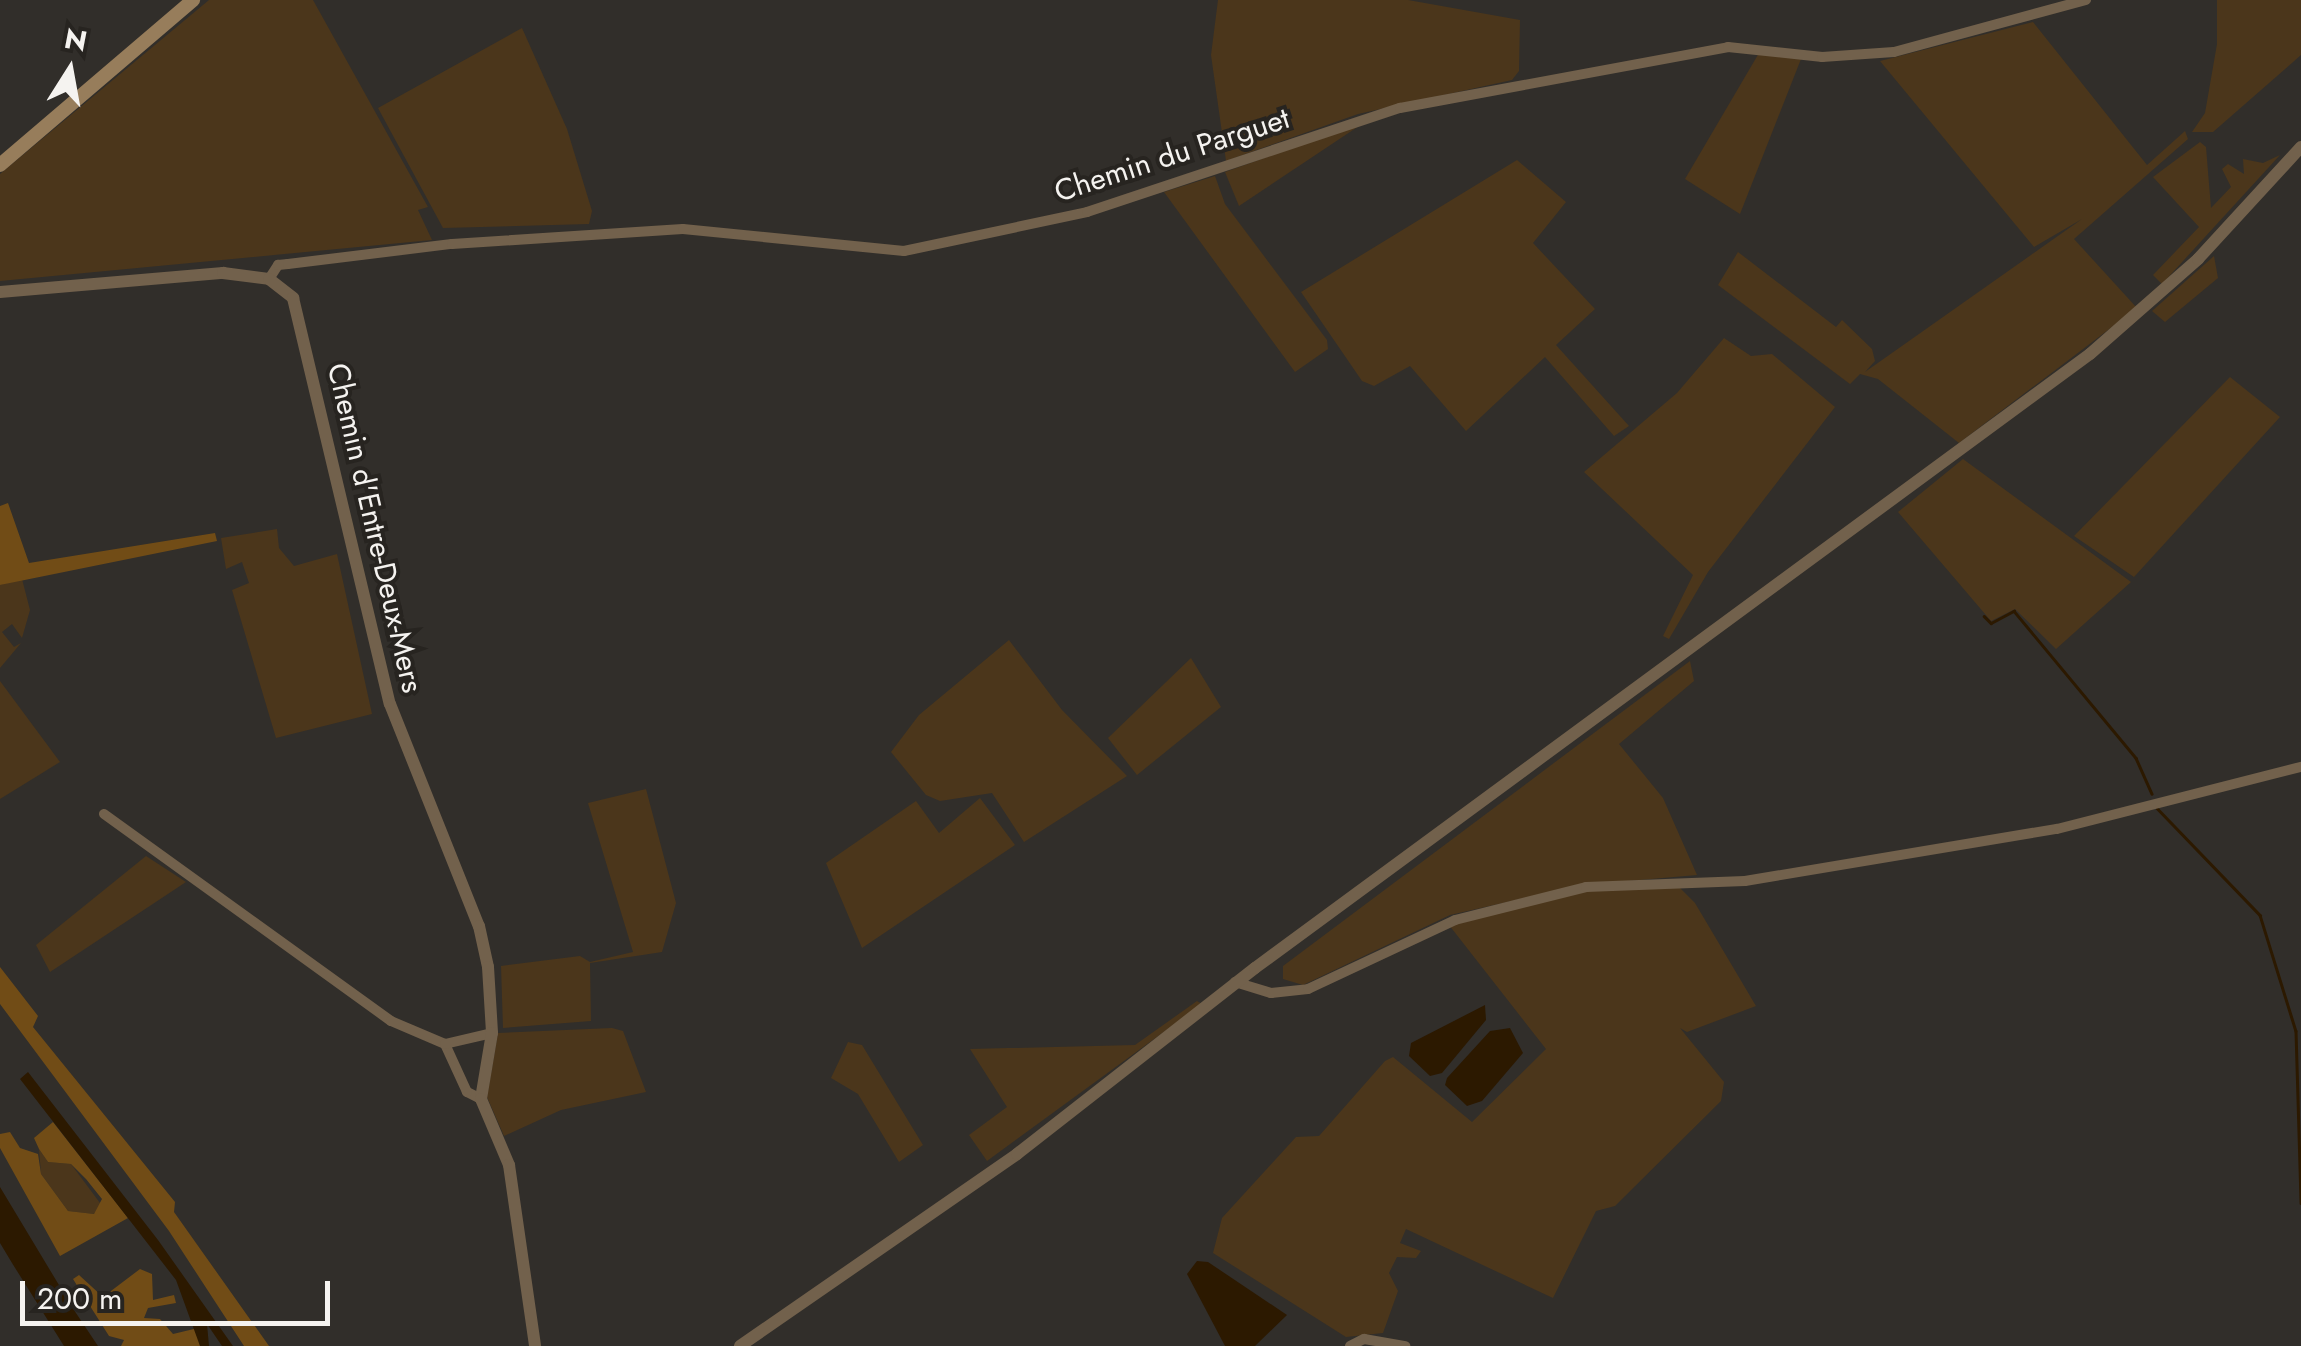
<!DOCTYPE html>
<style>
body{margin:0}
#map{position:relative;width:2301px;height:1346px;overflow:hidden;background:#312e2a;font-family:Jost,sans-serif}
div>[style]{position:absolute}
.green>*{inset:0;background:#4b361b}
.forest>*{inset:0;background:#714c16}
.water>*{inset:0;background:#2c1900}
.stream>*{height:2.5px;margin:-1.25px;padding:0 1.25px;transform-origin:1.25px;border-radius:1.25px;background:#2c1900}
.minor>*{height:10px;margin:-5px;padding:0 5px;transform-origin:5px;border-radius:5px;background:#72614c}
.tertiary>*{height:12px;margin:-6px;padding:0 6px;transform-origin:6px;border-radius:6px;background:#72614c}
.secondary>*{height:14px;margin:-7px;padding:0 7px;transform-origin:7px;border-radius:7px;background:#977d5b}
span{translate:-50% -50%;white-space:nowrap;text-align:center;line-height:1.15;-webkit-text-stroke:8px #272420;paint-order:stroke}
.street-label{font-size:30px;color:#f5f3f0}
.north{position:absolute;left:20px;top:20px;width:100px;height:100px;-webkit-text-stroke:8px #272420;paint-order:stroke;rotate:11deg;font-size:28px;font-weight:700;line-height:40px;text-align:center;color:#f5f3f0}
.north::after{content:'';display:block;margin:auto;width:35px;height:45px;background:#f5f3f0;clip-path:polygon(50% 0,100% 100%,50% 72%,0 100%)}
.scale{position:absolute;left:20px;top:1281px;width:310px;height:45px;box-sizing:border-box;border:5px solid #f5f3f0;border-top:0;padding-left:12px;font-size:30px;line-height:35px;white-space:nowrap;color:#f5f3f0;-webkit-text-stroke:8px #272420;paint-order:stroke}
</style>
<div id="map">
<div class="green">
<div style="clip-path:polygon(209px 0,313px 0,428px 207px,418px 210px,432px 240px,0 281px,0 174px)"></div>
<div style="clip-path:polygon(1218px 0,1408px 0,1520px 20px,1519px 71px,1512px 80px,1358px 114px,1226px 161px,1211px 55px)"></div>
<div style="clip-path:polygon(2217px 0,2301px 0,2301px 55px,2213px 132px,2192px 132px,2205px 113px,2217px 44px)"></div>
<div style="clip-path:polygon(2033px 22px,2147px 165px,2185px 131px,2188px 139px,2074px 239px,2137px 308px,1959px 443px,1878px 379px,1860px 374px,1850px 384px,1718px 285px,1738px 252px,1836px 327px,1842px 320px,1872px 349px,1875px 361px,1865px 372px,2082px 219px,2034px 247px,1880px 61px)"></div>
<div style="clip-path:polygon(522px 28px,567px 129px,592px 211px,589px 224px,443px 228px,378px 108px)"></div>
<div style="clip-path:polygon(1759px 53px,1801px 59px,1740px 214px,1685px 179px)"></div>
<div style="clip-path:polygon(1365px 122px,1239px 206px,1225px 172px)"></div>
<div style="clip-path:polygon(2200px 142px,2206px 147px,2211px 208px,2231px 187px,2222px 169px,2228px 164px,2244px 174px,2243px 159px,2263px 163px,2280px 155px,2162px 284px,2153px 275px,2199px 227px,2153px 177px)"></div>
<div style="clip-path:polygon(1517px 160px,1566px 202px,1533px 243px,1595px 309px,1556px 345px,1629px 426px,1614px 436px,1545px 357px,1466px 431px,1410px 366px,1374px 386px,1362px 381px,1301px 292px)"></div>
<div style="clip-path:polygon(1215px 176px,1225px 204px,1327px 340px,1328px 349px,1295px 372px,1164px 192px)"></div>
<div style="clip-path:polygon(2214px 256px,2218px 278px,2165px 322px,2152px 311px)"></div>
<div style="clip-path:polygon(1724px 338px,1751px 356px,1772px 354px,1835px 407px,1708px 572px,1669px 639px,1663px 636px,1693px 575px,1584px 472px,1677px 393px)"></div>
<div style="clip-path:polygon(2230px 377px,2280px 417px,2134px 577px,2074px 536px)"></div>
<div style="clip-path:polygon(1963px 459px,2131px 582px,2056px 649px,2015px 609px,1991px 621px,1898px 512px)"></div>
<div style="clip-path:polygon(277px 529px,279px 548px,294px 566px,337px 554px,372px 714px,276px 738px,232px 590px,249px 583px,242px 562px,226px 569px,221px 538px)"></div>
<div style="clip-path:polygon(22px 579px,30px 610px,22px 638px,12px 624px,2px 632px,14px 647px,21px 643px,0 668px,0 585px)"></div>
<div style="clip-path:polygon(1009px 640px,1062px 710px,1127px 776px,1024px 842px,992px 793px,940px 801px,926px 795px,891px 752px,919px 715px)"></div>
<div style="clip-path:polygon(1191px 658px,1221px 707px,1137px 775px,1108px 738px)"></div>
<div style="clip-path:polygon(1690px 661px,1694px 681px,1619px 744px,1663px 798px,1697px 875px,1582px 885px,1450px 915px,1303px 985px,1283px 979px,1283px 966px)"></div>
<div style="clip-path:polygon(0 681px,60px 762px,0 799px)"></div>
<div style="clip-path:polygon(646px 789px,676px 903px,662px 952px,590px 963px,591px 1021px,503px 1028px,501px 966px,580px 956px,590px 962px,633px 952px,588px 803px)"></div>
<div style="clip-path:polygon(980px 798px,1015px 845px,862px 948px,826px 863px,916px 801px,939px 833px)"></div>
<div style="clip-path:polygon(146px 856px,186px 882px,50px 972px,36px 945px)"></div>
<div style="clip-path:polygon(1677px 885px,1695px 903px,1756px 1006px,1687px 1032px,1680px 1028px,1724px 1082px,1721px 1101px,1615px 1206px,1596px 1211px,1553px 1298px,1406px 1229px,1400px 1243px,1421px 1251px,1416px 1258px,1397px 1257px,1389px 1273px,1398px 1291px,1383px 1333px,1346px 1337px,1213px 1253px,1222px 1218px,1296px 1137px,1319px 1136px,1385px 1061px,1393px 1057px,1472px 1122px,1546px 1049px,1449px 925px,1582px 891px)"></div>
<div style="clip-path:polygon(1197px 1001px,1202px 1004px,987px 1161px,969px 1135px,1007px 1107px,970px 1049px,1135px 1045px)"></div>
<div style="clip-path:polygon(612px 1028px,623px 1031px,646px 1092px,561px 1110px,504px 1136px,487px 1097px,498px 1033px)"></div>
<div style="clip-path:polygon(848px 1042px,862px 1045px,923px 1145px,899px 1162px,858px 1094px,831px 1078px)"></div>
<div style="clip-path:polygon(39px 1149px,48px 1162px,71px 1164px,103px 1207px,94px 1214px,68px 1211px,41px 1174px)"></div>
</div>
<div class="forest">
<div style="clip-path:polygon(8px 503px,29px 563px,215px 533px,217px 541px,0 585px,0 506px)"></div>
<div style="clip-path:polygon(0 967px,38px 1016px,33px 1027px,175px 1202px,174px 1212px,269px 1346px,244px 1346px,169px 1231px,0 1004px)"></div>
<div style="clip-path:polygon(53px 1122px,128px 1218px,60px 1256px,0 1148px,0 1134px,10px 1132px,20px 1148px,38px 1154px,41px 1174px,68px 1211px,94px 1214px,102px 1199px,86px 1179px,71px 1164px,48px 1162px,39px 1149px,34px 1138px)"></div>
<div style="clip-path:polygon(140px 1269px,152px 1274px,153px 1300px,174px 1295px,176px 1303px,148px 1308px,144px 1318px,160px 1319px,173px 1334px,198px 1328px,200px 1346px,121px 1346px,124px 1340px,109px 1336px,73px 1279px,79px 1275px,103px 1297px)"></div>
</div>
<div class="water">
<div style="clip-path:polygon(1485px 1005px,1486px 1020px,1442px 1073px,1430px 1076px,1409px 1056px,1411px 1043px)"></div>
<div style="clip-path:polygon(1510px 1028px,1523px 1053px,1482px 1101px,1467px 1106px,1445px 1085px,1447px 1078px,1490px 1031px)"></div>
<div style="clip-path:polygon(28px 1072px,158px 1240px,233px 1346px,222px 1346px,207px 1324px,209px 1346px,200px 1346px,176px 1280px,20px 1079px)"></div>
<div style="clip-path:polygon(0 1187px,74px 1310px,98px 1346px,64px 1346px,12px 1263px,0 1243px)"></div>
<div style="clip-path:polygon(1197px 1261px,1208px 1262px,1287px 1315px,1255px 1346px,1225px 1346px,1187px 1274px)"></div>
</div>
<div class="stream">
<div style="left:1984px;top:616px;width:10px;rotate:45deg"></div>
<div style="left:1991px;top:623px;width:26px;rotate:-28deg"></div>
<div style="left:2014px;top:611px;width:191px;rotate:50.3deg"></div>
<div style="left:2136px;top:758px;width:39px;rotate:66deg"></div>
<div style="left:2157px;top:808px;width:149px;rotate:46.1deg"></div>
<div style="left:2260px;top:915px;width:121px;rotate:72.8deg"></div>
<div style="left:2296px;top:1031px;width:172px;rotate:88.3deg"></div>
</div>
<div class="minor">
<div style="left:269px;top:279px;width:17px;rotate:-57deg"></div>
<div style="left:278px;top:265px;width:10px;rotate:-6deg"></div>
<div style="left:288px;top:264px;width:165px;rotate:-7deg"></div>
<div style="left:452px;top:244px;width:231px;rotate:-3.7deg"></div>
<div style="left:683px;top:229px;width:222px;rotate:5.7deg"></div>
<div style="left:904px;top:251px;width:187px;rotate:-12deg"></div>
<div style="left:1087px;top:212px;width:330px;rotate:-18.4deg"></div>
<div style="left:1400px;top:108px;width:334px;rotate:-10.5deg"></div>
<div style="left:1728px;top:47px;width:95px;rotate:6.1deg"></div>
<div style="left:1822px;top:57px;width:72px;rotate:-4deg"></div>
<div style="left:1894px;top:52px;width:199px;rotate:-15.2deg"></div>
<div style="left:104px;top:814px;width:354px;rotate:35.8deg"></div>
<div style="left:391px;top:1021px;width:59px;rotate:23.1deg"></div>
<div style="left:1235px;top:982px;width:38px;rotate:17deg"></div>
<div style="left:1271px;top:993px;width:37px;rotate:-6deg"></div>
<div style="left:1308px;top:989px;width:162px;rotate:-25.1deg"></div>
<div style="left:1455px;top:920px;width:135px;rotate:-14.1deg"></div>
<div style="left:1586px;top:887px;width:159px;rotate:-2.2deg"></div>
<div style="left:1745px;top:881px;width:316px;rotate:-9.5deg"></div>
<div style="left:2057px;top:829px;width:252px;rotate:-14.3deg"></div>
<div style="left:481px;top:1099px;width:16px;rotate:-153deg"></div>
<div style="left:467px;top:1092px;width:53px;rotate:-114.6deg"></div>
<div style="left:445px;top:1044px;width:48px;rotate:-13.2deg"></div>
<div style="left:1350px;top:1346px;width:16px;rotate:-27deg"></div>
<div style="left:1364px;top:1339px;width:42px;rotate:9.7deg"></div>
</div>
<div class="tertiary">
<div style="left:0;top:292px;width:224px;rotate:-4.9deg"></div>
<div style="left:223px;top:273px;width:46px;rotate:7.4deg"></div>
<div style="left:269px;top:279px;width:31px;rotate:38deg"></div>
<div style="left:293px;top:298px;width:417px;rotate:76.6deg"></div>
<div style="left:390px;top:704px;width:239px;rotate:68.2deg"></div>
<div style="left:479px;top:926px;width:42px;rotate:77.6deg"></div>
<div style="left:488px;top:967px;width:66px;rotate:86.5deg"></div>
<div style="left:492px;top:1033px;width:67px;rotate:99.5deg"></div>
<div style="left:481px;top:1099px;width:72px;rotate:67deg"></div>
<div style="left:509px;top:1165px;width:183px;rotate:81.8deg"></div>
<div style="left:740px;top:1346px;width:337px;rotate:-34.7deg"></div>
<div style="left:1017px;top:1154px;width:302px;rotate:-38deg"></div>
<div style="left:1255px;top:968px;width:1036px;rotate:-36.33deg"></div>
<div style="left:2090px;top:354px;width:144px;rotate:-41.3deg"></div>
<div style="left:2198px;top:259px;width:152px;rotate:-47.4deg"></div>
</div>
<div class="secondary">
<div style="left:0;top:165px;width:254px;rotate:-40.5deg"></div>
</div>
<div class="street-label">
<span style="left:1172px;top:155px;rotate:-18deg">Chemin du Parguet</span>
<span style="left:375px;top:528px;rotate:77deg">Chemin d'Entre-Deux-Mers</span>
</div>
<div class="north">N</div>
<div class="scale">200 m</div>
</div>
